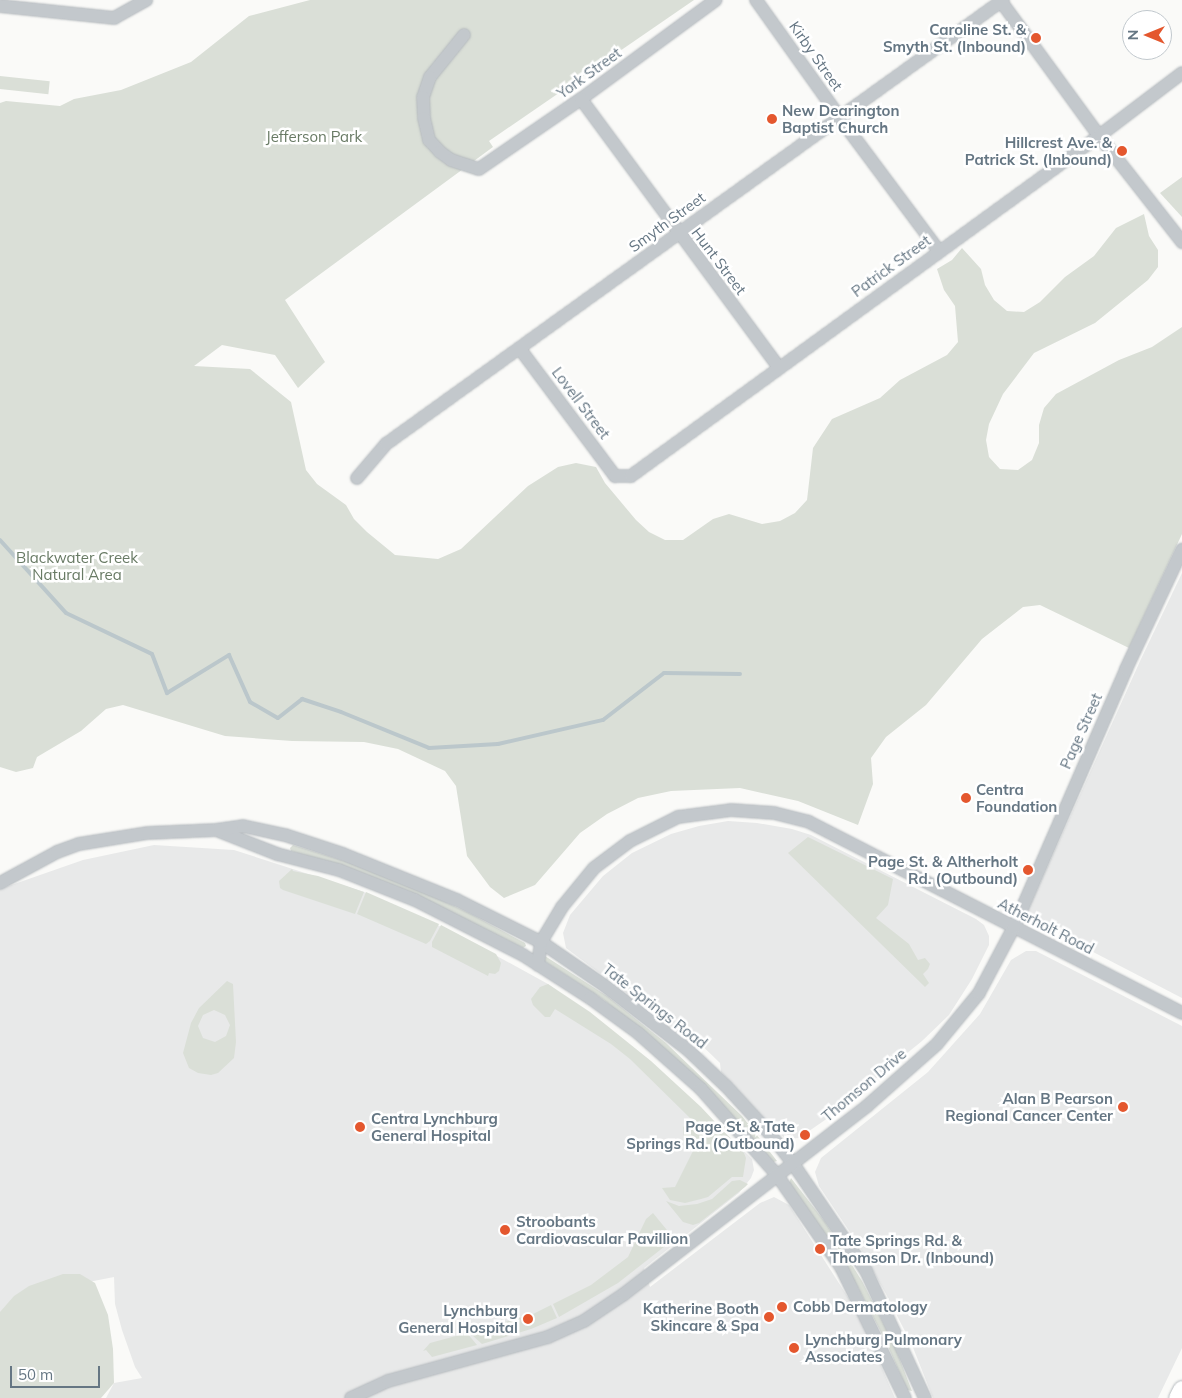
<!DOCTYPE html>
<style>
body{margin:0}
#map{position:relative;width:1182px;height:1398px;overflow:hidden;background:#fafaf8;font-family:Mulish,sans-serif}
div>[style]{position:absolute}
.built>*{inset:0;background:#e8e9e9}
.green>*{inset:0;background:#dadfd7;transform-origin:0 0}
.stream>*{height:4px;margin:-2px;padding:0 2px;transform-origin:2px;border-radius:2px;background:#bbc7cb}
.roads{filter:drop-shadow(0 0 1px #b5babe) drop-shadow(0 0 1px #b5babe)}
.street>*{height:12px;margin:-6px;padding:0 6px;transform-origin:6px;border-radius:6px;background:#c3c8cc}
.primary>*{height:19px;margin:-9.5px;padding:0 9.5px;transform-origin:9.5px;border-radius:9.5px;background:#fff}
.dots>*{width:14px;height:14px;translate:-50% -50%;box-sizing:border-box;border:2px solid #fff;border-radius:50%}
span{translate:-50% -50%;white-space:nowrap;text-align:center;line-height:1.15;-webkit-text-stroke:5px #fff;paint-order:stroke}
.poi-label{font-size:15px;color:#657683;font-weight:700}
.right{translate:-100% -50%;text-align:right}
.left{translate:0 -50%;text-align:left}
.street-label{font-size:15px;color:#657683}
.park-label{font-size:15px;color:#687a64}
.north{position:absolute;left:1122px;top:10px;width:50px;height:50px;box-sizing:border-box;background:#fff;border:1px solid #c1c8cd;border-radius:50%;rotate:270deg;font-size:14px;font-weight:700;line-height:20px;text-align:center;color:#657683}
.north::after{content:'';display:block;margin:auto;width:18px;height:22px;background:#e4572e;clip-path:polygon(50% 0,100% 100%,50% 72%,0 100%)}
.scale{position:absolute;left:10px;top:1366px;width:90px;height:22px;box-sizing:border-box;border:2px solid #657683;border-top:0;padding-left:6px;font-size:15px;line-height:18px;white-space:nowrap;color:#657683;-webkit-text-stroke:4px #fff;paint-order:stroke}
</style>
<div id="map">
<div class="built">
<div style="clip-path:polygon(1182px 573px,1182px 998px,1041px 925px,1026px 915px,1141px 659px)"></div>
<div style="clip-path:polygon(728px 821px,757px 823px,792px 829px,811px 835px,976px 919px,984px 925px,989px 936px,989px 945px,972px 979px,949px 1015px,922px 1041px,825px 1120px,799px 1138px,786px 1139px,775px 1130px,721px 1072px,720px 1063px,687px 1031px,680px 1033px,566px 948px,563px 933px,570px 915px,603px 876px,632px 853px,671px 834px,699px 826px)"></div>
<div style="clip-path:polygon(154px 845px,234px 850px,364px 892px,455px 933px,548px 984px,621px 1039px,688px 1096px,752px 1159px,754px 1170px,751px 1178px,739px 1193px,644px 1268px,650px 1287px,760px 1203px,774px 1197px,789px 1205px,858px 1313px,895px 1398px,106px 1398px,114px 1383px,142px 1378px,135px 1367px,122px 1330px,115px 1304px,114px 1277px,63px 1287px,0 1387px,0 889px,83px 860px)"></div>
<div style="clip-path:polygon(1026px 951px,1036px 951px,1182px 1026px,1182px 1348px,1158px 1398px,933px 1398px,912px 1345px,886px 1294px,858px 1244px,819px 1186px,815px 1172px,821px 1158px,928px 1072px,980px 1014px,1011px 960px)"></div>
</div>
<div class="green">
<div style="clip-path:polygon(310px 0,694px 0,489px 141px,493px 147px,285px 300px,325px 362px,298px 388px,275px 355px,222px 345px,194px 366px,250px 369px,291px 402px,306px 470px,317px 484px,346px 505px,354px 519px,367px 532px,395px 555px,438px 559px,461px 549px,528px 486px,558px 467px,576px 463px,596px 467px,605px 483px,636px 520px,649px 532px,665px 540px,683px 540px,713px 519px,729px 514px,762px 524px,780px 521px,795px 513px,807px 500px,813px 448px,832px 419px,880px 398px,900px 380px,947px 355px,958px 342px,955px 306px,944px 290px,937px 269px,952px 260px,962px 248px,981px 269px,985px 285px,994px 300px,1007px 311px,1024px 312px,1040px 302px,1065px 277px,1094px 256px,1116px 228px,1144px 214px,1149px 236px,1158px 250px,1158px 267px,1148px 280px,1095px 323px,1034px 353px,1003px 394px,989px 424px,986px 440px,989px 457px,1000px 469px,1018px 470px,1032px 460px,1039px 443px,1039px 425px,1044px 408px,1056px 394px,1119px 360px,1152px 347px,1182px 327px,1182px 534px,1129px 648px,1040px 605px,1023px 607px,982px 639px,926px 705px,886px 737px,871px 758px,873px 784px,858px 825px,798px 801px,740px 788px,671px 791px,638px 798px,607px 814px,580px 833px,535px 885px,504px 898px,490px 887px,467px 856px,456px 786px,445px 771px,398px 749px,364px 742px,292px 741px,225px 736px,123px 705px,106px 709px,81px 731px,37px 757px,33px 768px,16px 772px,0 767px,0 103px,6px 101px,60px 106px,74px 99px,121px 90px,191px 62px,249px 16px)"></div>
<div style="left:0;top:76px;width:50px;height:13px;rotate:6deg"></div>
<div style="clip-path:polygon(1182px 177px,1182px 217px,1160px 193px)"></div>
<div style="clip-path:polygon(808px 837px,893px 879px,888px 905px,876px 918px,909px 944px,918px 960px,925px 958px,930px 964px,928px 969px,923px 974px,929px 983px,925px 987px,788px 853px)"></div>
<div style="clip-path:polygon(293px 845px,354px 864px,411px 886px,469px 913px,525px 943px,526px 946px,523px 948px,409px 892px,352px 870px,291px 851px,290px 848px)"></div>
<div style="clip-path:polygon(292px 869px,293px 871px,318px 876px,364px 892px,355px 914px,283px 890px,280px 888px,279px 881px)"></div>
<div style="clip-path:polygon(366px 892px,439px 924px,430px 941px,426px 944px,357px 914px)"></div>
<div style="clip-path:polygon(441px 925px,496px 954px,501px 963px,499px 971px,495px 974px,489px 973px,488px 976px,432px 947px,432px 942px)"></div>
<div style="clip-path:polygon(545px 956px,607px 996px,666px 1043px,742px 1116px,777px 1161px,773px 1162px,705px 1087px,604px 1000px,544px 961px)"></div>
<div style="clip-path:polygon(evenodd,227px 981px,233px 984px,236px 1042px,234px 1058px,218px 1073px,211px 1075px,198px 1073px,189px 1068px,183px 1053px,191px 1023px,199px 1008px,227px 981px,214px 1010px,225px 1015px,230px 1025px,226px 1036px,215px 1042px,203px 1038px,198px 1026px,203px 1015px,214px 1010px)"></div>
<div style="clip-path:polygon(548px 984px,590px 1012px,651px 1061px,701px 1107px,744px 1153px,746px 1158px,743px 1177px,732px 1177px,708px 1197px,701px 1199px,685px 1203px,670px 1200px,662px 1188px,675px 1187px,693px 1151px,684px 1145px,683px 1127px,692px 1120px,630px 1059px,611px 1044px,555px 1009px,550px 1017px,545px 1017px,533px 1005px,531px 999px,540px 987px)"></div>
<div style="clip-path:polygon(791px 1178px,825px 1222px,862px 1281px,893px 1342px,912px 1391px,907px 1390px,887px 1344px,856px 1284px,789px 1183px)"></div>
<div style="clip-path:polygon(740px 1180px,748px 1184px,745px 1187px,699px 1223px,693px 1225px,683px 1222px,666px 1201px,679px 1206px,697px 1204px,712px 1199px,732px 1181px)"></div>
<div style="clip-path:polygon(653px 1213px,671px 1235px,669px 1243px,618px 1283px,559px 1317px,553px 1304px,591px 1285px,628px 1257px,646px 1219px)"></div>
<div style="clip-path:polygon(63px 1274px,80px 1274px,95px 1283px,108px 1315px,113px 1349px,114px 1383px,101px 1398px,0 1398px,0 1312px,14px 1296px,29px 1286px)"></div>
<div style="clip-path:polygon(551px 1305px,557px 1318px,531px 1329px,482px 1344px,472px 1335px,472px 1332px,522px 1317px,524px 1323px,534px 1319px,533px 1314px)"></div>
<div style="clip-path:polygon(467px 1333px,477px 1345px,432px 1357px,426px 1350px,423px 1351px,430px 1343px)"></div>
</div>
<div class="stream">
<div style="left:0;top:540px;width:98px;rotate:47.9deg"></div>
<div style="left:66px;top:613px;width:95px;rotate:25.5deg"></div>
<div style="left:152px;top:654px;width:42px;rotate:69deg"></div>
<div style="left:167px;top:693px;width:73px;rotate:-31.5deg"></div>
<div style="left:229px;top:655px;width:51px;rotate:65.9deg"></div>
<div style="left:250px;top:702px;width:32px;rotate:30deg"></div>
<div style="left:278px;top:718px;width:31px;rotate:-38deg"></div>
<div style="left:302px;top:699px;width:41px;rotate:18.4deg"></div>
<div style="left:341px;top:712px;width:95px;rotate:22.2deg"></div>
<div style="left:429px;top:748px;width:69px;rotate:-3.3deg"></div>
<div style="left:498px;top:744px;width:108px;rotate:-12.9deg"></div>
<div style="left:603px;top:720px;width:77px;rotate:-37.6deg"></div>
<div style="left:664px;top:673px;width:76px;rotate:0.8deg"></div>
</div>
<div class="roads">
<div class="street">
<div style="left:756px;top:0;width:153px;rotate:54.5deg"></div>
<div style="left:845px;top:125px;width:157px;rotate:53.3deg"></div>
<div style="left:1000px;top:0;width:168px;rotate:53.9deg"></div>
<div style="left:1099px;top:136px;width:135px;rotate:51.9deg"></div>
<div style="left:0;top:6px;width:115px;rotate:6deg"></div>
<div style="left:114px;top:18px;width:37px;rotate:-29deg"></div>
<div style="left:464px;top:35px;width:54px;rotate:129deg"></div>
<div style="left:430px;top:77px;width:21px;rotate:109deg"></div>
<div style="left:423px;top:97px;width:21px;rotate:87deg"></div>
<div style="left:424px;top:118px;width:23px;rotate:77deg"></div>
<div style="left:429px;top:140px;width:16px;rotate:47deg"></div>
<div style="left:440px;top:152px;width:14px;rotate:36deg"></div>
<div style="left:451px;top:160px;width:29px;rotate:18deg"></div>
<div style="left:479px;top:169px;width:124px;rotate:-34.5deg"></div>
<div style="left:581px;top:99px;width:167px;rotate:-36.3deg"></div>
<div style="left:581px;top:99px;width:334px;rotate:53.6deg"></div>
<div style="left:520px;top:349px;width:159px;rotate:53.2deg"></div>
<div style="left:615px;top:476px;width:16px"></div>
<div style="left:631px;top:476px;width:578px;rotate:-36deg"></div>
<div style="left:1099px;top:136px;width:104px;rotate:-37.2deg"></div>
<div style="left:357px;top:478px;width:45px;rotate:-49.5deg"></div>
<div style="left:386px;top:444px;width:760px;rotate:-35.74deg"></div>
<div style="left:216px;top:830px;width:66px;rotate:21.5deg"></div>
<div style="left:277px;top:854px;width:64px;rotate:14.5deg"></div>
<div style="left:339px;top:870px;width:82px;rotate:21.5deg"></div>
<div style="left:415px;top:900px;width:121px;rotate:27deg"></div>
<div style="left:523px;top:955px;width:80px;rotate:32.7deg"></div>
<div style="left:590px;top:998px;width:59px;rotate:36.1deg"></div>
<div style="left:638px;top:1033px;width:84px;rotate:41.6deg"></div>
<div style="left:701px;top:1089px;width:115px;rotate:48.5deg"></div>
<div style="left:777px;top:1175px;width:112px;rotate:55.2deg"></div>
<div style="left:841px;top:1267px;width:146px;rotate:64deg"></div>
<div style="left:0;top:883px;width:65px;rotate:-28.5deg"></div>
<div style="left:57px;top:852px;width:23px;rotate:-20deg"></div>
<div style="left:79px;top:844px;width:70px;rotate:-9.1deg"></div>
<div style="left:148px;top:833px;width:68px;rotate:-2.5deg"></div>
<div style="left:216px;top:830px;width:27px;rotate:-8deg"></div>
<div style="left:243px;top:826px;width:43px;rotate:12.1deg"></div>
<div style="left:285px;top:835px;width:61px;rotate:18.1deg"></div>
<div style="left:343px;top:854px;width:123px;rotate:22deg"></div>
<div style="left:457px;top:900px;width:94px;rotate:26.6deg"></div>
<div style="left:541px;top:942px;width:78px;rotate:34.5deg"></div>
<div style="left:605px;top:986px;width:105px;rotate:37.6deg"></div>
<div style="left:688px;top:1050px;width:52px;rotate:43.5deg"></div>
<div style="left:726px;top:1086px;width:65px;rotate:47.5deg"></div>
<div style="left:770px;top:1134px;width:36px;rotate:52deg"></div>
<div style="left:792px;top:1162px;width:132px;rotate:55.8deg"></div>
<div style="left:866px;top:1271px;width:140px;rotate:65.1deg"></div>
<div style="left:538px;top:965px;width:23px;rotate:-83deg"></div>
<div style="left:541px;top:942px;width:41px;rotate:-59deg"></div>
<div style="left:562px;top:907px;width:50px;rotate:-50.6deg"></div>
<div style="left:594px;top:868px;width:45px;rotate:-36.9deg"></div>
<div style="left:630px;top:841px;width:54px;rotate:-26.6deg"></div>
<div style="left:678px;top:817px;width:53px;rotate:-7.5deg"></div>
<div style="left:731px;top:810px;width:43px;rotate:4deg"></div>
<div style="left:774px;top:813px;width:36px;rotate:14deg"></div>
<div style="left:809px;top:822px;width:419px;rotate:27.1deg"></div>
<div style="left:351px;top:1398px;width:41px;rotate:-24.7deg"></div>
<div style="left:388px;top:1381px;width:166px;rotate:-15.4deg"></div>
<div style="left:548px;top:1337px;width:39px;rotate:-24deg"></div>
<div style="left:584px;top:1321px;width:48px;rotate:-34deg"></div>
<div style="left:624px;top:1294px;width:307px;rotate:-37.7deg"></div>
<div style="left:867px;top:1106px;width:94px;rotate:-41.5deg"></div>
<div style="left:937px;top:1044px;width:66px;rotate:-50.5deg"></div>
<div style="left:979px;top:993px;width:75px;rotate:-62.1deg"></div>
<div style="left:1014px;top:927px;width:281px;rotate:-66.5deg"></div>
<div style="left:1126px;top:669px;width:132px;rotate:-64.8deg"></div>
</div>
<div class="primary">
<div style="left:1178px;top:1398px;width:9px;rotate:-63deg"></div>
</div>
</div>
<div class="dots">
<div style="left:1036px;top:38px;background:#e4572e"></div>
<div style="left:772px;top:119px;background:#e4572e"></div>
<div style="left:1122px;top:151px;background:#e4572e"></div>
<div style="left:966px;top:798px;background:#e4572e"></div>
<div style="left:1028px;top:870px;background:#e4572e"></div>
<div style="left:1123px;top:1107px;background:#e4572e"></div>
<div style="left:360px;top:1127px;background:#e4572e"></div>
<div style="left:805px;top:1135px;background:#e4572e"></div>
<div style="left:505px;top:1230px;background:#e4572e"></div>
<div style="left:820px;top:1249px;background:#e4572e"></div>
<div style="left:782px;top:1307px;background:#e4572e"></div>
<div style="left:769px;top:1317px;background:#e4572e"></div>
<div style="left:528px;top:1319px;background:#e4572e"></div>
<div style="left:794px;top:1348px;background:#e4572e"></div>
</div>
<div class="poi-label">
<span class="right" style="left:1026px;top:38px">Caroline St. &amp;<br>Smyth St. (Inbound)</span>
<span class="left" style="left:782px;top:119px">New Dearington<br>Baptist Church</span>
<span class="right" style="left:1112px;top:151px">Hillcrest Ave. &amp;<br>Patrick St. (Inbound)</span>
<span class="left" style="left:976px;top:798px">Centra<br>Foundation</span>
<span class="right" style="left:1018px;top:870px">Page St. &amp; Altherholt<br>Rd. (Outbound)</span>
<span class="right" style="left:1113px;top:1107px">Alan B Pearson<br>Regional Cancer Center</span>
<span class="left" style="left:371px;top:1127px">Centra Lynchburg<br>General Hospital</span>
<span class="right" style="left:795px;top:1135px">Page St. &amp; Tate<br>Springs Rd. (Outbound)</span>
<span class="left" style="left:516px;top:1230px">Stroobants<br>Cardiovascular Pavillion</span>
<span class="left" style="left:830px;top:1249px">Tate Springs Rd. &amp;<br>Thomson Dr. (Inbound)</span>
<span class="left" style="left:793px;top:1307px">Cobb Dermatology</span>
<span class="right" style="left:759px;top:1317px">Katherine Booth<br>Skincare &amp; Spa</span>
<span class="right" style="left:518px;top:1319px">Lynchburg<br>General Hospital</span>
<span class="left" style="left:805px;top:1348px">Lynchburg Pulmonary<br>Associates</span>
</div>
<div class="street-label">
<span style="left:816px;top:56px;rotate:55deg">Kirby Street</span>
<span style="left:589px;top:73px;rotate:-36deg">York Street</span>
<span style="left:667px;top:222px;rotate:-36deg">Smyth Street</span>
<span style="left:719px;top:261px;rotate:53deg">Hunt Street</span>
<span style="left:891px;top:266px;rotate:-36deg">Patrick Street</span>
<span style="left:581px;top:403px;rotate:53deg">Lovell Street</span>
<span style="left:1081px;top:731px;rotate:-66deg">Page Street</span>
<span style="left:1046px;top:926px;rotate:27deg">Atherholt Road</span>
<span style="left:655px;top:1006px;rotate:38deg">Tate Springs Road</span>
<span style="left:864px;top:1085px;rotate:-40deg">Thomson Drive</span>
</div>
<div class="park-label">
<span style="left:314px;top:137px">Jefferson Park</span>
<span style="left:77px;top:566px">Blackwater Creek<br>Natural Area</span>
</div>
<div class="north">N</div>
<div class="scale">50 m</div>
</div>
